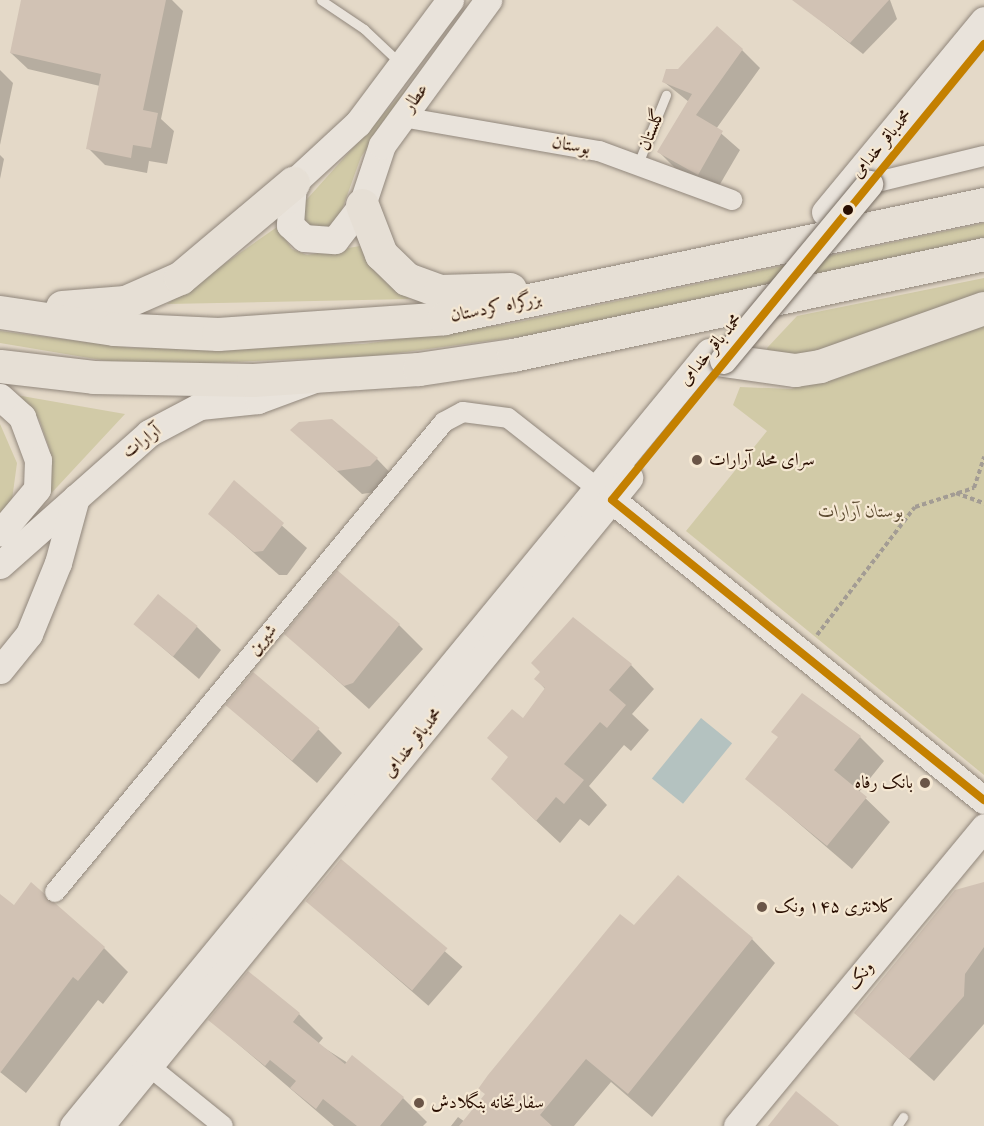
<!DOCTYPE html>
<meta charset="utf-8">
<style>
body{margin:0}
#map{position:relative;width:984px;height:1126px;overflow:hidden;background:#e4d9c8;font-family:"IM FELL French Canon",Amiri,serif}
div>[style]{position:absolute}
.green>*{inset:0;background:#d1caa7}
.water>*{inset:0;background:#b4c2c0;transform-origin:0 0}
.shadow>*{inset:0;background:#0003;transform-origin:0 0}
.building>*{inset:0;background:#d1c2b4;transform-origin:0 0}
.path>*{height:4px;margin-top:-2px;transform-origin:0;background:repeating-linear-gradient(90deg,#a39c94 0 4.5px,transparent 0 7.5px)}
.roads{filter:drop-shadow(0 0 2px #91877c) drop-shadow(0 0 2px #91877c)}
.lane>*{height:9px;margin:-4.5px;padding:0 4.5px;transform-origin:4.5px;border-radius:4.5px;background:#e9e3db}
.street>*{height:20px;margin:-10px;padding:0 10px;transform-origin:10px;border-radius:10px;background:#e9e3db}
.secondary>*{height:27px;margin:-13.5px;padding:0 13.5px;transform-origin:13.5px;border-radius:13.5px;background:#e9e3db}
.highway>*{height:33px;margin:-16.5px;padding:0 16.5px;transform-origin:16.5px;border-radius:16.5px;background:#e6dfd5}
.bridges{filter:drop-shadow(0 0 2px #766c62) drop-shadow(0 0 2px #766c62)}
.secondary-bridge>*{height:27px;margin:-13.5px;padding:0 13.5px;transform-origin:13.5px;border-radius:13.5px;background:#e9e3db}
.bus-1>*{height:8px;margin:-4px;padding:0 4px;transform-origin:4px;border-radius:4px;background:#c48000}
.dots>*{width:16px;height:16px;translate:-50% -50%;box-sizing:border-box;border:3px solid #f5e8d3;border-radius:50%}
span{translate:-50% -50%;white-space:nowrap;text-align:center;line-height:1.15;-webkit-text-stroke:4.5px #f5e8d3;paint-order:stroke}
.street-label{font-size:18px;color:#290e01}
.poi-label{font-size:18px;color:#290e01}
.left{translate:0 -50%;text-align:left}
.right{translate:-100% -50%;text-align:right}
.park-label{font-size:18px;color:#5e4c32;font-style:italic}
</style>
<div id="map">
<div class="green">
<div style="clip-path:polygon(413px 81px,361px 157px,335px 229px,309px 232px,299px 208px)"></div>
<div style="clip-path:polygon(984px 223px,984px 239px,547px 333px,376px 356px,137px 366px,0 343px,0 331px,132px 348px,363px 344px,509px 324px)"></div>
<div style="clip-path:polygon(277px 227px,292px 249px,307px 255px,360px 246px,388px 284px,410px 299px,167px 304px)"></div>
<div style="clip-path:polygon(984px 278px,984px 300px,773px 363px,767px 348px,797px 316px)"></div>
<div style="clip-path:polygon(984px 321px,984px 775px,686px 531px,767px 431px,733px 405px,740px 387px,791px 389px)"></div>
<div style="clip-path:polygon(16px 395px,125px 414px,45px 500px,50px 450px,39px 419px)"></div>
<div style="clip-path:polygon(0 424px,17px 463px,11px 507px,0 520px)"></div>
</div>
<div class="water">
<div style="left:701px;top:718px;width:40px;height:78px;rotate:39deg"></div>
</div>
<div class="shadow">
<div style="clip-path:polygon(23px 0,172px 0,183px 11px,161px 119px,174px 131px,167px 164px,149px 161px,147px 173px,105px 165px,88px 148px,100px 86px,28px 69px,11px 53px)"></div>
<div style="clip-path:polygon(890px 0,897px 19px,863px 54px,797px 2px)"></div>
<div style="clip-path:polygon(742px 50px,760px 68px,716px 129px,740px 150px,716px 191px,677px 170px,659px 152px,689px 102px,664px 82px)"></div>
<div style="clip-path:polygon(0 70px,13px 83px,0 145px)"></div>
<div style="clip-path:polygon(0 155px,4px 159px,0 179px)"></div>
<div style="clip-path:polygon(292px 430px,377px 459px,400px 483px,394px 489px,362px 494px)"></div>
<div style="clip-path:polygon(234px 483px,307px 548px,287px 575px,279px 575px,210px 514px)"></div>
<div style="clip-path:polygon(136px 625px,197px 627px,221px 650px,199px 679px)"></div>
<div style="clip-path:polygon(399px 625px,423px 649px,369px 709px,286px 634px)"></div>
<div style="clip-path:polygon(631px 665px,654px 689px,632px 714px,649px 730px,631px 751px,624px 745px,589px 786px,607px 805px,589px 826px,580px 819px,560px 843px,517px 803px,524px 720px,546px 690px,536px 679px)"></div>
<div style="clip-path:polygon(227px 705px,318px 729px,342px 753px,317px 783px)"></div>
<div style="clip-path:polygon(860px 737px,884px 761px,859px 792px,890px 822px,852px 869px,747px 779px)"></div>
<div style="left:341px;top:861px;width:161px;height:52px;rotate:41deg"></div>
<div style="clip-path:polygon(984px 883px,984px 1024px,934px 1081px,856px 1013px)"></div>
<div style="clip-path:polygon(0 906px,104px 948px,128px 972px,103px 1004px,98px 1000px,26px 1093px,0 1072px)"></div>
<div style="clip-path:polygon(634px 927px,752px 939px,775px 963px,652px 1117px,611px 1082px,574px 1126px,451px 1126px,458px 1117px,465px 1122px)"></div>
<div style="clip-path:polygon(299px 1014px,323px 1038px,318px 1044px,403px 1098px,427px 1122px,423px 1126px,334px 1126px,210px 1020px)"></div>
</div>
<div class="building">
<div style="clip-path:polygon(21px 0,166px 0,143px 110px,158px 113px,151px 148px,133px 145px,131px 158px,86px 149px,101px 74px,10px 53px)"></div>
<div style="clip-path:polygon(792px 0,889px 0,850px 43px)"></div>
<div style="clip-path:polygon(717px 26px,743px 49px,696px 115px,723px 131px,698px 175px,657px 152px,692px 94px,662px 82px,666px 69px,678px 69px)"></div>
<div style="clip-path:polygon(332px 419px,378px 458px,370px 466px,337px 471px,290px 430px,299px 422px)"></div>
<div style="clip-path:polygon(234px 480px,284px 523px,263px 551px,254px 552px,208px 514px)"></div>
<div style="clip-path:polygon(337px 570px,400px 624px,353px 683px,344px 686px,284px 634px)"></div>
<div style="left:158px;top:594px;width:51px;height:39px;rotate:39deg"></div>
<div style="clip-path:polygon(573px 617px,632px 664px,609px 690px,626px 705px,607px 728px,600px 722px,564px 764px,584px 780px,564px 804px,556px 797px,536px 821px,491px 779px,508px 757px,487px 738px,512px 709px,523px 718px,545px 688px,534px 679px,540px 672px,531px 663px)"></div>
<div style="left:253px;top:672px;width:87px;height:43px;rotate:40deg"></div>
<div style="clip-path:polygon(802px 693px,861px 736px,834px 770px,867px 797px,827px 846px,745px 779px,778px 737px,771px 732px)"></div>
<div style="left:341px;top:859px;width:139px;height:55px;rotate:40deg"></div>
<div style="clip-path:polygon(678px 875px,753px 938px,628px 1094px,586px 1059px,540px 1115px,552px 1126px,459px 1126px,485px 1094px,478px 1089px,488px 1075px,620px 914px,634px 925px)"></div>
<div style="clip-path:polygon(31px 882px,105px 947px,78px 981px,73px 977px,0 1073px,0 894px,14px 905px)"></div>
<div style="clip-path:polygon(984px 882px,984px 947px,965px 974px,964px 996px,909px 1059px,854px 1013px,955px 890px)"></div>
<div style="clip-path:polygon(248px 971px,300px 1013px,293px 1022px,345px 1064px,352px 1055px,404px 1097px,380px 1126px,357px 1126px,323px 1099px,316px 1109px,290px 1088px,296px 1081px,270px 1060px,265px 1066px,208px 1020px)"></div>
<div style="clip-path:polygon(796px 1091px,839px 1126px,768px 1126px)"></div>
</div>
<div class="path">
<div style="left:956px;top:493px;width:30px;rotate:20deg"></div>
<div style="left:817px;top:635px;width:161px;rotate:-52.6deg"></div>
<div style="left:915px;top:507px;width:62px;rotate:-17.9deg"></div>
<div style="left:974px;top:488px;width:33px;rotate:-72deg"></div>
</div>
<div class="roads">
<div class="lane">
<div style="left:321px;top:0;width:52px;rotate:34deg"></div>
<div style="left:364px;top:29px;width:51px;rotate:43.4deg"></div>
<div style="left:637px;top:166px;width:77px;rotate:-67.8deg"></div>
<div style="left:897px;top:1126px;width:11px;rotate:-56deg"></div>
</div>
<div class="street">
<div style="left:402px;top:117px;width:200px;rotate:9.8deg"></div>
<div style="left:599px;top:151px;width:142px;rotate:20.2deg"></div>
<div style="left:869px;top:184px;width:118px;rotate:-13.7deg"></div>
<div style="left:55px;top:892px;width:610px;rotate:-50.39deg"></div>
<div style="left:444px;top:422px;width:21px;rotate:-28deg"></div>
<div style="left:463px;top:412px;width:45px;rotate:7.6deg"></div>
<div style="left:508px;top:418px;width:113px;rotate:38.2deg"></div>
<div style="left:149px;top:1066px;width:95px;rotate:39deg"></div>
</div>
<div class="secondary">
<div style="left:450px;top:0;width:154px;rotate:126.8deg"></div>
<div style="left:358px;top:123px;width:88px;rotate:137.3deg"></div>
<div style="left:293px;top:183px;width:42px;rotate:94.1deg"></div>
<div style="left:290px;top:225px;width:19px;rotate:43deg"></div>
<div style="left:304px;top:238px;width:31px;rotate:4deg"></div>
<div style="left:335px;top:240px;width:44px;rotate:-52.4deg"></div>
<div style="left:362px;top:205px;width:63px;rotate:-71.6deg"></div>
<div style="left:382px;top:145px;width:180px;rotate:-53.8deg"></div>
<div style="left:825px;top:212px;width:249px;rotate:-50.4deg"></div>
<div style="left:0;top:397px;width:30px;rotate:42deg"></div>
<div style="left:22px;top:417px;width:46px;rotate:69.6deg"></div>
<div style="left:38px;top:460px;width:29px;rotate:92deg"></div>
<div style="left:37px;top:489px;width:57px;rotate:130.1deg"></div>
<div style="left:597px;top:488px;width:497px;rotate:38.9deg"></div>
<div style="left:0;top:565px;width:199px;rotate:-41.5deg"></div>
<div style="left:149px;top:433px;width:58px;rotate:-27.9deg"></div>
<div style="left:200px;top:406px;width:58px;rotate:-5.9deg"></div>
<div style="left:258px;top:400px;width:58px;rotate:-20.3deg"></div>
<div style="left:0;top:670px;width:46px;rotate:-51.1deg"></div>
<div style="left:29px;top:634px;width:77px;rotate:-67.8deg"></div>
<div style="left:58px;top:563px;width:68px;rotate:-74.7deg"></div>
<div style="left:73px;top:1126px;width:1002px;rotate:-50.59deg"></div>
<div style="left:100px;top:1126px;width:837px;rotate:-50.77deg"></div>
<div style="left:737px;top:1126px;width:388px;rotate:-50.4deg"></div>
</div>
<div class="highway">
<div style="left:362px;top:205px;width:53px;rotate:68.8deg"></div>
<div style="left:381px;top:254px;width:36px;rotate:44deg"></div>
<div style="left:407px;top:279px;width:35px;rotate:20deg"></div>
<div style="left:440px;top:291px;width:70px;rotate:-1.6deg"></div>
<div style="left:62px;top:307px;width:63px;rotate:-4.5deg"></div>
<div style="left:125px;top:302px;width:60px;rotate:-23.6deg"></div>
<div style="left:180px;top:278px;width:148px;rotate:-40.1deg"></div>
<div style="left:0;top:312px;width:115px;rotate:8.5deg"></div>
<div style="left:114px;top:329px;width:104px;rotate:2.8deg"></div>
<div style="left:218px;top:334px;width:227px;rotate:-4deg"></div>
<div style="left:444px;top:318px;width:552px;rotate:-11.92deg"></div>
<div style="left:723px;top:360px;width:73px;rotate:7.9deg"></div>
<div style="left:795px;top:370px;width:25px;rotate:-9deg"></div>
<div style="left:820px;top:366px;width:174px;rotate:-19.5deg"></div>
<div style="left:0;top:366px;width:94px;rotate:6.7deg"></div>
<div style="left:93px;top:377px;width:160px;rotate:1.1deg"></div>
<div style="left:253px;top:380px;width:166px;rotate:-3.8deg"></div>
<div style="left:419px;top:369px;width:95px;rotate:-8.5deg"></div>
<div style="left:513px;top:355px;width:482px;rotate:-12.1deg"></div>
</div>
</div>
<div class="bridges">
<div class="secondary-bridge">
<div style="left:723px;top:360px;width:229px;rotate:-50.3deg"></div>
</div>
</div>
<div class="bus-1">
<div style="left:984px;top:44px;width:588px;rotate:129.21deg"></div>
<div style="left:612px;top:500px;width:478px;rotate:38.9deg"></div>
</div>
<div class="dots">
<div style="left:848px;top:210px;background:#290e01"></div>
<div style="left:697px;top:460px;background:#6a5547"></div>
<div style="left:925px;top:783px;background:#6a5547"></div>
<div style="left:762px;top:907px;background:#6a5547"></div>
<div style="left:419px;top:1103px;background:#6a5547"></div>
</div>
<div class="street-label">
<span style="left:416px;top:98px;rotate:-54deg">عطار</span>
<span style="left:652px;top:130px;rotate:-68deg">گلستان</span>
<span style="left:882px;top:144px;rotate:-50deg">محمدباقر خدامی</span>
<span style="left:571px;top:146px;rotate:10deg">بوستان</span>
<span style="left:496px;top:308px;rotate:-11deg">بزرگراه کردستان</span>
<span style="left:711px;top:350px;rotate:-50deg">محمد باقر خدامی</span>
<span style="left:142px;top:442px;rotate:-37deg">آرارات</span>
<span style="left:263px;top:640px;rotate:-50deg">شیرین</span>
<span style="left:413px;top:743px;rotate:-51deg">محمدباقر خدامی</span>
<span style="left:861px;top:976px;rotate:-51deg">ونک</span>
</div>
<div class="poi-label">
<span class="left" style="left:709px;top:460px">سرای محله آرارات</span>
<span class="right" style="left:913px;top:783px">بانک رفاه</span>
<span class="left" style="left:774px;top:907px">کلانتری ۱۴۵ ونک</span>
<span class="left" style="left:431px;top:1103px">سفارتخانه بنگلادش</span>
</div>
<div class="park-label">
<span style="left:861px;top:512px">بوستان آرارات</span>
</div>
</div>
